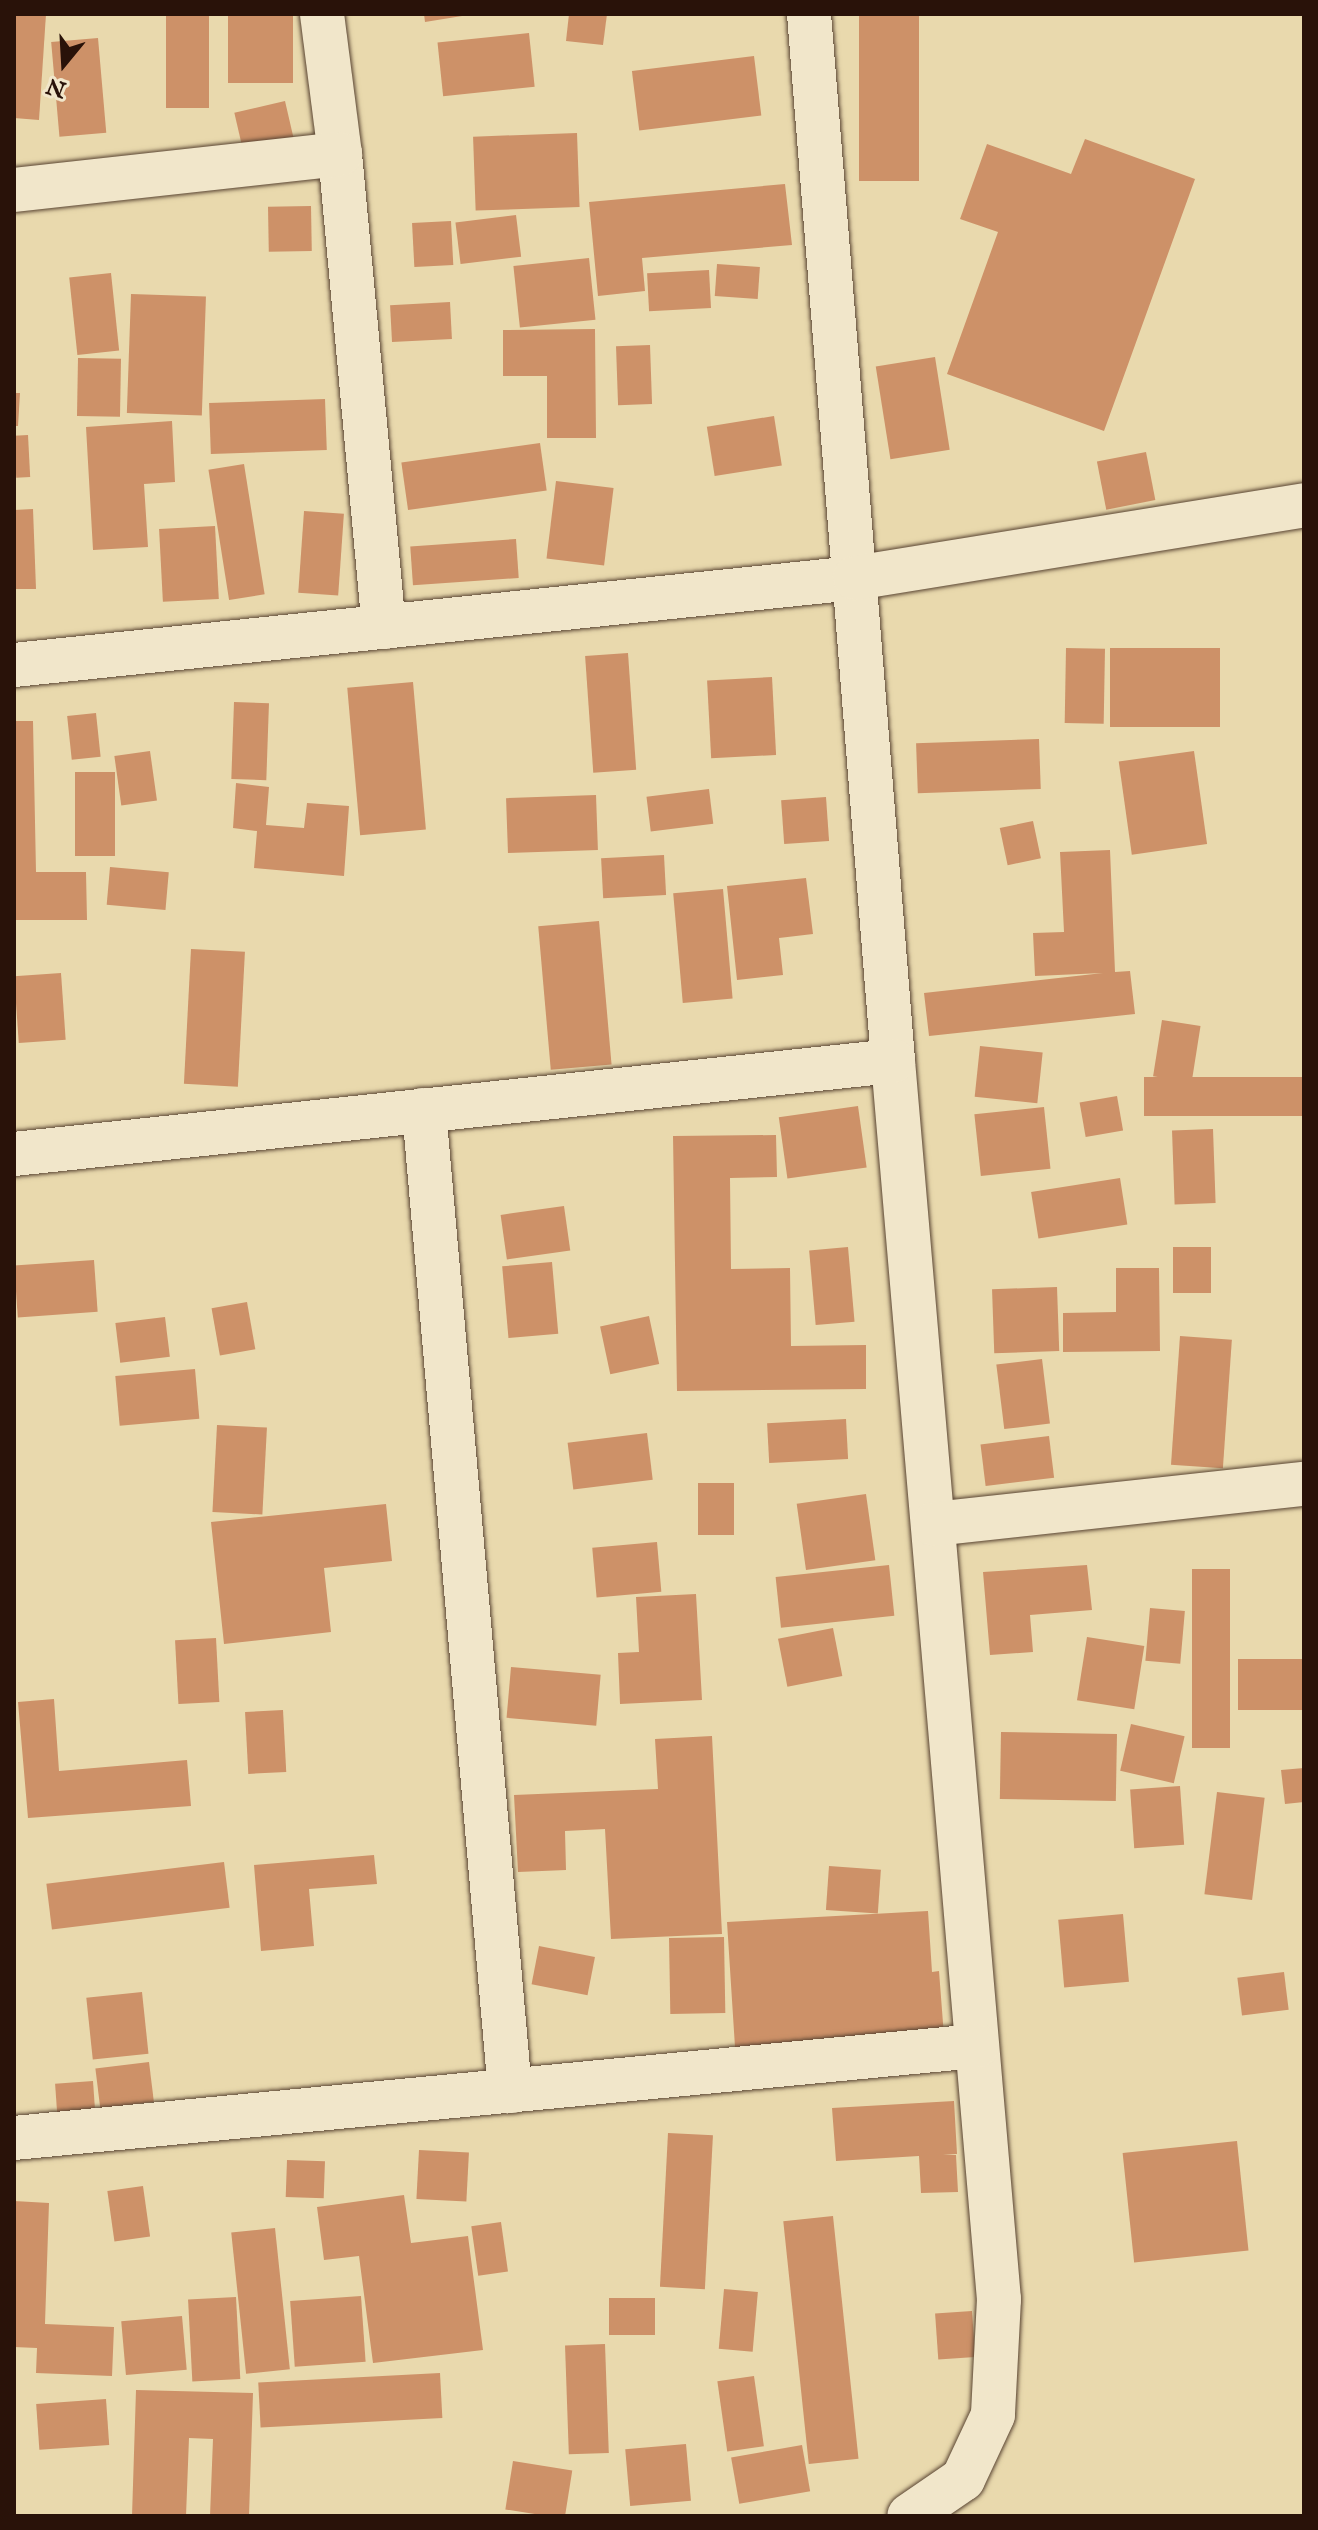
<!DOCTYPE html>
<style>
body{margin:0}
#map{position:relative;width:1318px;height:2530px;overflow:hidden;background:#e9d9ad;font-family:"IM FELL English",serif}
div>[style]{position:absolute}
.building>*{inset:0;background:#cd9168;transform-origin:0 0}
.roads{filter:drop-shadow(0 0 2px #594432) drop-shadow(0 0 2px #594432)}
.street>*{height:44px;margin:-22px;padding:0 22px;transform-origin:22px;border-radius:22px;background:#f1e6ca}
span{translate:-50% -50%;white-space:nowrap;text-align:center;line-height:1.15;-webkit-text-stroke:6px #f1e6ca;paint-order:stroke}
.frame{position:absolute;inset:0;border:16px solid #291209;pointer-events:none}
.north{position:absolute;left:24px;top:24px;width:80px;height:80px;-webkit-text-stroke:6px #f1e6ca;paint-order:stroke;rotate:198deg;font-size:22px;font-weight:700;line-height:32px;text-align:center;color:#291209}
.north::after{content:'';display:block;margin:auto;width:28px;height:36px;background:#291209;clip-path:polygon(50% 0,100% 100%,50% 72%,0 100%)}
</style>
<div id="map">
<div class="building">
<div style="clip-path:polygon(14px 14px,46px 14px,39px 120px,14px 118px)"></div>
<div style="left:166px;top:14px;width:43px;height:94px"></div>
<div style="left:228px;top:14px;width:65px;height:69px"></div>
<div style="clip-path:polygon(424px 14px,462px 14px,462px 16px,425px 22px)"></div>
<div style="clip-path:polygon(569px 14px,607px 14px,603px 45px,566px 41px)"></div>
<div style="left:859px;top:14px;width:60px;height:167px"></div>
<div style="left:529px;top:33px;width:54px;height:92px;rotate:84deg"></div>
<div style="left:98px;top:38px;width:95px;height:47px;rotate:85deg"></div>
<div style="left:754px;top:56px;width:60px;height:123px;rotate:83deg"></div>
<div style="left:285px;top:101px;width:37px;height:52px;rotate:77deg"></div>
<div style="left:577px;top:133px;width:74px;height:104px;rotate:88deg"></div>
<div style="clip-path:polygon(1085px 139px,1195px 179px,1104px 431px,947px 374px,998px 232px,960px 219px,987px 144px,1071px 174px)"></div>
<div style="clip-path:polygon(785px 184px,792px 245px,642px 258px,645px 291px,598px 296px,589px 202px)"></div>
<div style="left:311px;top:206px;width:45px;height:43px;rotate:89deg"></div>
<div style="left:516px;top:215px;width:42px;height:61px;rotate:83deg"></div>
<div style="left:451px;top:221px;width:44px;height:39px;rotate:87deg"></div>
<div style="left:589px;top:258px;width:62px;height:76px;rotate:84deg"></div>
<div style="left:717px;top:264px;width:43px;height:32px;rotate:4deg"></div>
<div style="left:709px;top:270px;width:38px;height:62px;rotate:87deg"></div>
<div style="left:111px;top:273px;width:78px;height:42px;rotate:84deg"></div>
<div style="left:131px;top:294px;width:75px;height:119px;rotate:2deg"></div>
<div style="left:450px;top:302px;width:37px;height:60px;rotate:87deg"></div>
<div style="clip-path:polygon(595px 329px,596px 438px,547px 438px,547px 376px,503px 376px,503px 330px)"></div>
<div style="left:650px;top:345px;width:59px;height:34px;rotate:88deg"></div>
<div style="left:935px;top:357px;width:94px;height:60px;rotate:81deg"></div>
<div style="left:78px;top:358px;width:43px;height:58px;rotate:1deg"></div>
<div style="clip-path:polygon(14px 393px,20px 393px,18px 426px,14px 426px)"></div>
<div style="left:325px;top:399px;width:51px;height:116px;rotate:88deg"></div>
<div style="left:774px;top:416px;width:50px;height:68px;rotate:81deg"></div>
<div style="clip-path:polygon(172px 421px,175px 482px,144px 484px,148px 547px,93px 550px,86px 427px)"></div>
<div style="left:28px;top:435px;width:42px;height:14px;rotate:87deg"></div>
<div style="left:540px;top:443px;width:48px;height:140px;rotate:82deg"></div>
<div style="left:1146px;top:452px;width:49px;height:50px;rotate:79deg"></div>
<div style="left:244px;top:464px;width:132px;height:36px;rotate:81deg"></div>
<div style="left:556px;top:481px;width:58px;height:78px;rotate:7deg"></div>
<div style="clip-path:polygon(33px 509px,36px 589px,14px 589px,14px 510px)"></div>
<div style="left:304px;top:511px;width:40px;height:82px;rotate:4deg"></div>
<div style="left:215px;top:526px;width:73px;height:56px;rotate:87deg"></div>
<div style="left:516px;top:539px;width:39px;height:106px;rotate:86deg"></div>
<div style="left:1066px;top:648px;width:39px;height:75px;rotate:1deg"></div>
<div style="left:1110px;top:648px;width:110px;height:79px"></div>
<div style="left:628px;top:653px;width:117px;height:43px;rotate:86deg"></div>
<div style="left:772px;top:677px;width:78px;height:65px;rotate:87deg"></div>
<div style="left:413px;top:682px;width:148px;height:66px;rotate:85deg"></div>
<div style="left:234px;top:702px;width:35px;height:77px;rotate:2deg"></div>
<div style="left:96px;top:713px;width:44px;height:29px;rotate:84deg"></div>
<div style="clip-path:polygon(14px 721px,33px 721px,36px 872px,86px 872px,87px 920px,14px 920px)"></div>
<div style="left:1039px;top:739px;width:50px;height:123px;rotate:88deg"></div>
<div style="left:150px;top:751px;width:50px;height:36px;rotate:82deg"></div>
<div style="left:1194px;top:751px;width:94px;height:76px;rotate:82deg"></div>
<div style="left:75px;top:772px;width:40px;height:84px"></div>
<div style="clip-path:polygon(236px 783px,269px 787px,266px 825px,304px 828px,307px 803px,349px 806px,344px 876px,254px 868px,257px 831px,233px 828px)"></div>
<div style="left:709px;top:789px;width:35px;height:63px;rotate:83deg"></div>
<div style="left:596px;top:795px;width:55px;height:90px;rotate:88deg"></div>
<div style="left:826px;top:797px;width:44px;height:45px;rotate:86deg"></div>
<div style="left:1033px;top:821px;width:38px;height:34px;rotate:78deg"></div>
<div style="clip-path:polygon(1110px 850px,1115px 972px,1130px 971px,1135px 1014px,929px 1036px,924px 993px,1103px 973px,1035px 976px,1033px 933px,1064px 932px,1060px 852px)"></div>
<div style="left:664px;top:855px;width:40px;height:63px;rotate:87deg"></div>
<div style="left:110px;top:867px;width:59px;height:38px;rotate:5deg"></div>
<div style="clip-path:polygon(806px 878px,813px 934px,779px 938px,783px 975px,737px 980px,727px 886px)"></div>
<div style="left:723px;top:889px;width:110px;height:50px;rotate:85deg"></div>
<div style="left:599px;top:921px;width:144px;height:61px;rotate:85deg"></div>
<div style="left:191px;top:949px;width:54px;height:135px;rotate:3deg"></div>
<div style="left:61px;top:973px;width:67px;height:47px;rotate:86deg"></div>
<div style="left:1162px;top:1020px;width:39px;height:57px;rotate:9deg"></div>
<div style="left:980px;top:1046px;width:63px;height:51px;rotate:6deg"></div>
<div style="left:1304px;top:1077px;width:39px;height:160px;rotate:90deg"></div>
<div style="left:1117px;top:1096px;width:35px;height:38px;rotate:80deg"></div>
<div style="left:858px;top:1106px;width:62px;height:80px;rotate:82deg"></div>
<div style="left:1044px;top:1107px;width:62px;height:70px;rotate:84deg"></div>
<div style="left:1213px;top:1129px;width:74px;height:41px;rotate:88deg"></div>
<div style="clip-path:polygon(776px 1135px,777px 1177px,730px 1178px,731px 1269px,790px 1268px,791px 1346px,866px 1345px,866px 1389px,677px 1391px,673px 1136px)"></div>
<div style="left:1120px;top:1178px;width:47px;height:90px;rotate:81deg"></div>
<div style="left:564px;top:1206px;width:45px;height:64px;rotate:82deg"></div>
<div style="left:848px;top:1247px;width:75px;height:39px;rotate:85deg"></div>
<div style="left:1173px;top:1247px;width:38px;height:46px"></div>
<div style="left:94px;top:1260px;width:52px;height:80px;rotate:86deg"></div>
<div style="left:552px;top:1262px;width:72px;height:50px;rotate:85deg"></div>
<div style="clip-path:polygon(1116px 1268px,1159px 1268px,1160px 1351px,1063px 1352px,1063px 1313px,1116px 1312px)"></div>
<div style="left:1057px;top:1287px;width:64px;height:65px;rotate:88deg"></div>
<div style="left:247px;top:1302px;width:48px;height:36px;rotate:80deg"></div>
<div style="left:649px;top:1316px;width:49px;height:50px;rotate:78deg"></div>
<div style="left:165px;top:1317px;width:40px;height:50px;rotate:83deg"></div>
<div style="left:1180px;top:1336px;width:52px;height:129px;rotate:4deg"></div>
<div style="left:1042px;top:1359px;width:65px;height:46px;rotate:83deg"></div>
<div style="left:195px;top:1369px;width:50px;height:80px;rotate:85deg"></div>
<div style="left:846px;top:1419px;width:40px;height:79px;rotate:87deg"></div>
<div style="left:217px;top:1425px;width:50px;height:87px;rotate:3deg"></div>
<div style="left:647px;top:1433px;width:47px;height:80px;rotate:83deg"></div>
<div style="left:1049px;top:1436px;width:42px;height:69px;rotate:83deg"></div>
<div style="left:698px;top:1483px;width:36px;height:52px"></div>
<div style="left:866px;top:1494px;width:67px;height:70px;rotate:82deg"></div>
<div style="clip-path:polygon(386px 1504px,392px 1561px,324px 1568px,331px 1632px,224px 1644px,211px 1522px)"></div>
<div style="left:657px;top:1542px;width:50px;height:65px;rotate:85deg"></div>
<div style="left:889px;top:1565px;width:51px;height:114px;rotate:84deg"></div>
<div style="clip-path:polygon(1087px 1565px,1092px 1610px,1030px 1615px,1033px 1652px,990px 1655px,983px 1572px)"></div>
<div style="left:1230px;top:1569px;width:179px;height:38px;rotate:90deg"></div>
<div style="clip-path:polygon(696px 1594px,702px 1700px,620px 1704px,618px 1653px,639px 1652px,636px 1597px)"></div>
<div style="left:1150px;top:1608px;width:35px;height:53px;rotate:5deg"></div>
<div style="left:833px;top:1628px;width:49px;height:56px;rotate:79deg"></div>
<div style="left:1087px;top:1637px;width:58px;height:64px;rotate:9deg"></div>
<div style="left:216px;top:1638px;width:64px;height:41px;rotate:87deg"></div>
<div style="left:1304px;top:1659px;width:51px;height:66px;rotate:90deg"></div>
<div style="left:511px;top:1667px;width:90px;height:51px;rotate:5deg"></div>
<div style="clip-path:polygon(54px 1699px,59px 1771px,187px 1760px,191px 1806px,28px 1818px,18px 1702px)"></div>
<div style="left:283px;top:1710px;width:62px;height:38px;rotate:87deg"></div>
<div style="left:1131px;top:1724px;width:55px;height:48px;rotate:13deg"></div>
<div style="left:1001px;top:1732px;width:116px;height:67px;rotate:1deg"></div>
<div style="clip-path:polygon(712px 1736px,722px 1934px,611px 1939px,605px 1829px,565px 1831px,566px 1870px,518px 1872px,514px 1795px,658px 1789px,655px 1739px)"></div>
<div style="clip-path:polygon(1304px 1768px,1304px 1802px,1285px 1804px,1281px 1770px)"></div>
<div style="left:1180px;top:1786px;width:59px;height:50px;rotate:86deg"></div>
<div style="left:1217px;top:1792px;width:48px;height:103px;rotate:7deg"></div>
<div style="clip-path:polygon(374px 1855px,377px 1884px,309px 1889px,314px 1946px,261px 1951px,254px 1865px)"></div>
<div style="left:224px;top:1862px;width:46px;height:179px;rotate:83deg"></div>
<div style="left:829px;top:1866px;width:52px;height:44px;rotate:4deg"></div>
<div style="clip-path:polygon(928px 1911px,932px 1972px,939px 1971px,944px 2036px,735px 2047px,727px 1922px)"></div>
<div style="left:1123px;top:1914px;width:68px;height:65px;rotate:85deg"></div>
<div style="left:724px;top:1937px;width:76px;height:55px;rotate:89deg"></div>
<div style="left:539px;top:1946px;width:57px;height:39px;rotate:11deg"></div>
<div style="left:1284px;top:1972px;width:38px;height:47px;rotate:83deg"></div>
<div style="left:142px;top:1992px;width:62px;height:56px;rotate:84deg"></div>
<div style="left:149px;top:2062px;width:40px;height:54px;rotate:83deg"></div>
<div style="left:93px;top:2081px;width:39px;height:38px;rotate:86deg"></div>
<div style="clip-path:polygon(954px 2101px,957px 2154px,943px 2154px,956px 2155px,958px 2192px,921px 2193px,919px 2156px,836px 2161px,832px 2108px)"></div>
<div style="left:668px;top:2133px;width:45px;height:154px;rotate:3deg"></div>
<div style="left:1237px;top:2141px;width:110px;height:115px;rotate:84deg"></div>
<div style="left:419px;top:2150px;width:50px;height:49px;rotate:3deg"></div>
<div style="left:287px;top:2160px;width:38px;height:37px;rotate:2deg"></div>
<div style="left:143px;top:2186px;width:51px;height:36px;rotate:82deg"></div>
<div style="clip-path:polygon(404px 2195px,411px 2243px,468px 2236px,483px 2350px,373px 2363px,359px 2256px,324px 2260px,317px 2207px)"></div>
<div style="clip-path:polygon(14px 2201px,49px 2203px,45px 2324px,114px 2327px,112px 2376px,36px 2373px,37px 2348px,14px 2347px)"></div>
<div style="left:833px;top:2216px;width:244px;height:50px;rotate:84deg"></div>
<div style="left:501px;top:2222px;width:50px;height:30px;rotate:82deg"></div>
<div style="left:275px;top:2228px;width:142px;height:44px;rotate:84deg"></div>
<div style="left:724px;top:2289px;width:34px;height:60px;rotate:5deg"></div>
<div style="left:361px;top:2296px;width:66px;height:71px;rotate:86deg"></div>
<div style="left:236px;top:2297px;width:82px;height:48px;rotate:87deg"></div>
<div style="left:609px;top:2298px;width:46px;height:37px"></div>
<div style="left:972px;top:2311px;width:46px;height:37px;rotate:86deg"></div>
<div style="left:182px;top:2316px;width:54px;height:61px;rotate:85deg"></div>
<div style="left:605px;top:2344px;width:109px;height:40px;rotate:88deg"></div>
<div style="left:440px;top:2373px;width:45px;height:182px;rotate:87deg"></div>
<div style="left:754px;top:2376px;width:71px;height:37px;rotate:82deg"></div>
<div style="clip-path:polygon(136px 2390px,253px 2393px,249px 2516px,210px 2516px,213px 2439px,189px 2438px,186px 2516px,132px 2516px)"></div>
<div style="left:106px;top:2399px;width:46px;height:70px;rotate:86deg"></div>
<div style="left:686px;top:2444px;width:57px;height:61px;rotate:85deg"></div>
<div style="left:802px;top:2445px;width:47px;height:72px;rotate:80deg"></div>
<div style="left:513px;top:2461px;width:60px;height:49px;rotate:9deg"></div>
</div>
<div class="roads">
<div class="street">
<div style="left:322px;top:14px;width:141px;rotate:82.7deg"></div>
<div style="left:340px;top:154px;width:475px;rotate:84.7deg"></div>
<div style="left:809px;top:14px;width:1050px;rotate:85.41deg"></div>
<div style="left:893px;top:1061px;width:1243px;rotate:85.11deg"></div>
<div style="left:999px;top:2299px;width:116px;rotate:93deg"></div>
<div style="left:993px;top:2415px;width:71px;rotate:115.1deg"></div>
<div style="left:963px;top:2479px;width:65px;rotate:145.6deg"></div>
<div style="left:14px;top:190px;width:328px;rotate:-6.3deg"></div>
<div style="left:14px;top:665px;width:845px;rotate:-5.91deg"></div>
<div style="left:855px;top:578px;width:455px;rotate:-9.2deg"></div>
<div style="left:424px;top:1110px;width:985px;rotate:84.99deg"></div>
<div style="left:14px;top:1154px;width:884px;rotate:-6.04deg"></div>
<div style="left:934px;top:1524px;width:372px;rotate:-6.2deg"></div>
<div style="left:14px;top:2138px;width:967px;rotate:-5.46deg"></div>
</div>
</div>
<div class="frame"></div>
<div class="north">N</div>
</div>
